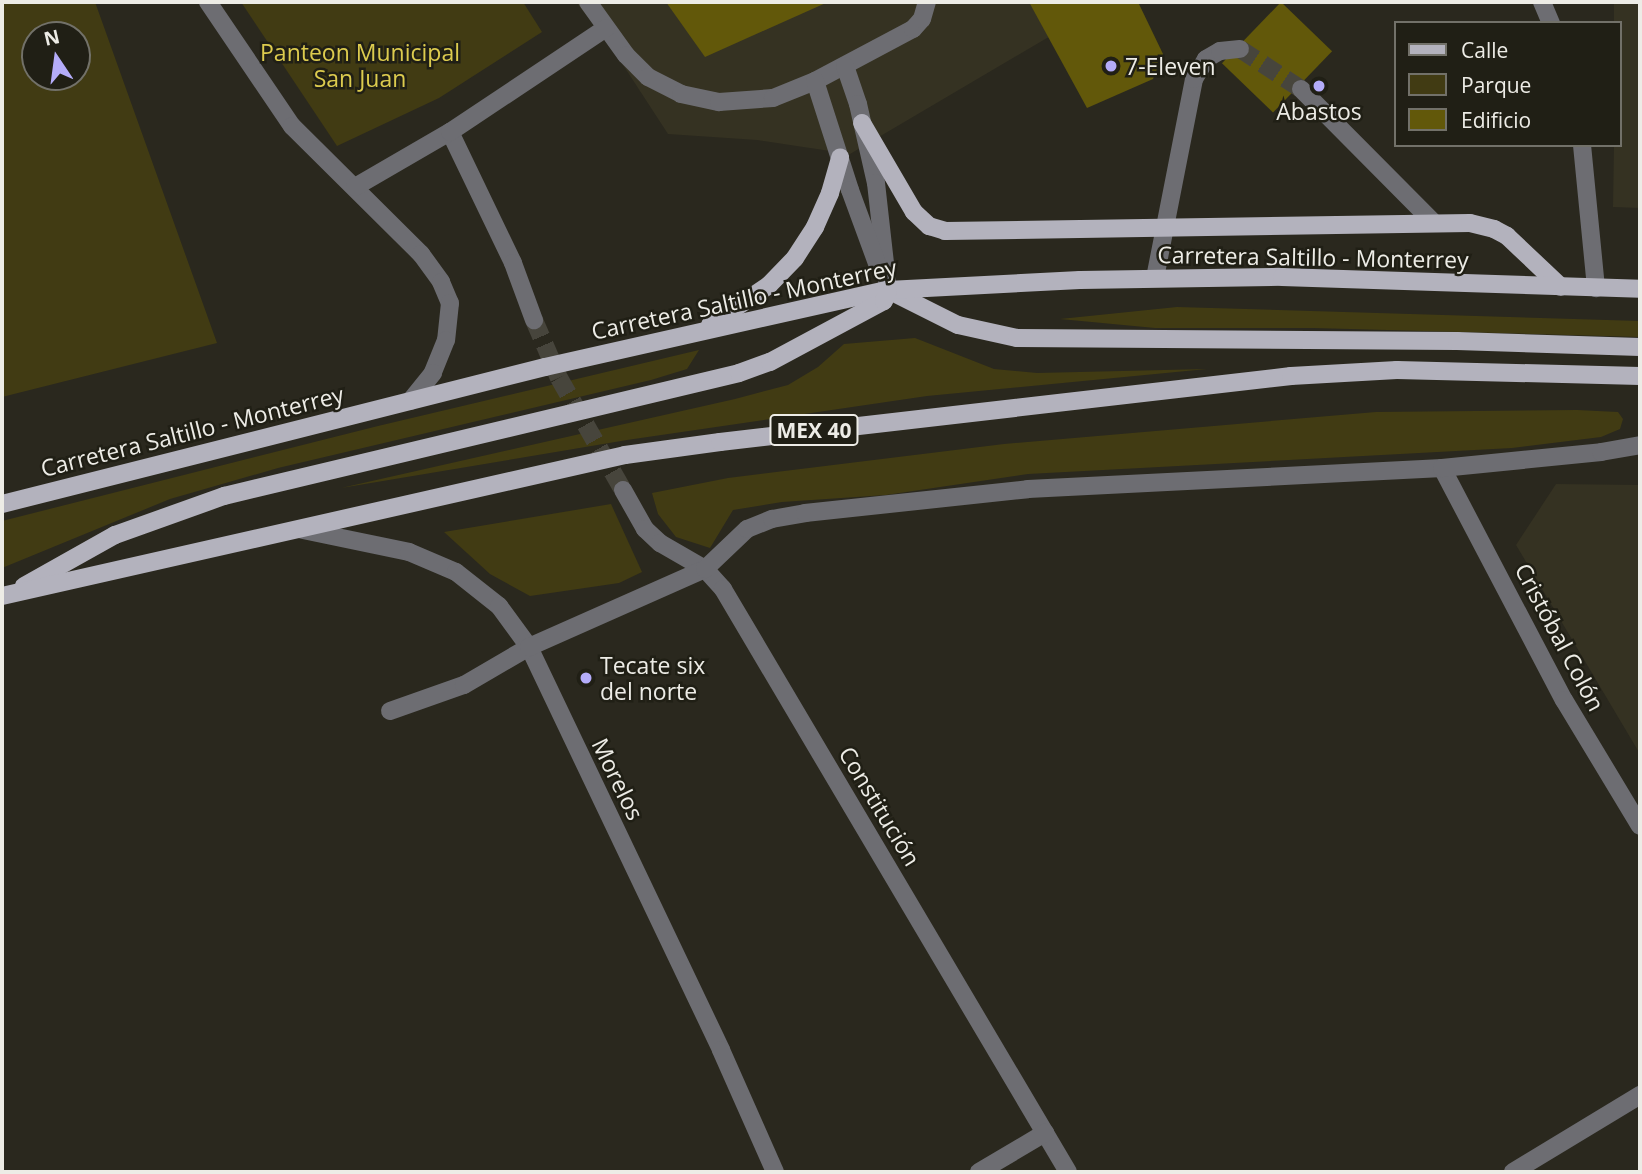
<!DOCTYPE html>
<meta charset="utf-8">
<style>
body{margin:0}
#map{position:relative;width:1642px;height:1174px;overflow:hidden;background:#2a281e;font-family:"Open Sans",sans-serif}
div>[style]{position:absolute}
.built>*{inset:0;background:#353222}
.green>*{inset:0;background:#413b13}
.building>*{inset:0;background:#62580a;transform-origin:0 0}
.minor-tunnel>*{height:18px;margin-top:-9px;transform-origin:0;background:repeating-linear-gradient(90deg,#47453c 0 18px,transparent 0 27px)}
.minor>*{height:18px;margin:-9px;padding:0 9px;transform-origin:9px;border-radius:9px;background:#6d6d72}
.major>*{height:18px;margin:-9px;padding:0 9px;transform-origin:9px;border-radius:9px;background:#b3b2bd}
.dots>*{width:19px;height:19px;translate:-50% -50%;box-sizing:border-box;border:4px solid #201f15;border-radius:50%}
span{translate:-50% -50%;white-space:nowrap;text-align:center;line-height:1.15;-webkit-text-stroke:5px #201f15;paint-order:stroke}
.shield-label span{padding:2px 5px;background:#201f15;border:2px solid;border-radius:5px;-webkit-text-stroke-width:0}
.shield-label{font-size:21px;color:#edece6;font-weight:700}
.park-label{font-size:23px;color:#dccb4e}
.poi-label{font-size:23px;color:#edece6}
.left{translate:0 -50%;text-align:left}
.street-label{font-size:23px;color:#edece6}
.frame{position:absolute;inset:0;border:4px solid #edece6;pointer-events:none}
.legend{position:absolute;left:1394px;top:21px;width:228px;height:126px;box-sizing:border-box;background:#201f15;border:2px solid #727169;margin:0;padding:9px 12px;list-style:none;font-size:21px;color:#edece6}
.legend li{display:flex;align-items:center;gap:14px;height:35px}
.legend b{width:35px;border:2px solid #727169}
.north{position:absolute;left:21px;top:21px;width:70px;height:70px;box-sizing:border-box;background:#201f15;border:2px solid #727169;border-radius:50%;rotate:347deg;font-size:19px;font-weight:700;line-height:28px;text-align:center;color:#edece6}
.north::after{content:'';display:block;margin:auto;width:24px;height:32px;background:#b4acf9;clip-path:polygon(50% 0,100% 100%,50% 72%,0 100%)}
</style>
<div id="map">
<div class="built">
<div style="clip-path:polygon(576px 2px,1125px 2px,1047px 38px,850px 154px,757px 140px,668px 134px,612px 48px)"></div>
<div style="clip-path:polygon(1614px 2px,1640px 2px,1640px 208px,1613px 207px,1614px 145px,1619px 145px,1619px 23px,1614px 23px)"></div>
<div style="clip-path:polygon(1556px 484px,1640px 485px,1640px 754px,1516px 545px)"></div>
</div>
<div class="green">
<div style="clip-path:polygon(evenodd,2px 2px,95px 2px,217px 343px,2px 397px,2px 2px,77px 35px,77px 77px,35px 77px,35px 35px,77px 35px)"></div>
<div style="clip-path:polygon(241px 2px,523px 2px,542px 32px,439px 98px,337px 146px)"></div>
<div style="clip-path:polygon(1177px 307px,1640px 321px,1640px 337px,1313px 328px,1155px 328px,1060px 319px)"></div>
<div style="clip-path:polygon(915px 338px,994px 369px,1037px 373px,1207px 369px,927px 396px,627px 440px,341px 488px,735px 399px,788px 385px,818px 367px,844px 344px)"></div>
<div style="clip-path:polygon(699px 350px,687px 369px,651px 380px,278px 468px,170px 499px,2px 568px,2px 521px,378px 426px)"></div>
<div style="clip-path:polygon(1577px 410px,1618px 412px,1623px 419px,1620px 429px,1601px 437px,1512px 448px,1028px 474px,886px 495px,782px 502px,733px 510px,710px 548px,676px 537px,658px 514px,652px 493px,728px 478px,1004px 444px,1376px 412px)"></div>
<div style="clip-path:polygon(611px 504px,642px 572px,619px 583px,530px 596px,490px 574px,444px 532px)"></div>
</div>
<div class="building">
<div style="clip-path:polygon(666px 2px,828px 2px,705px 57px)"></div>
<div style="clip-path:polygon(1029px 2px,1138px 2px,1163px 54px,1153px 79px,1087px 108px)"></div>
<div style="left:1281px;top:2px;width:71px;height:85px;rotate:44deg"></div>
</div>
<div class="minor-tunnel">
<div style="left:1240px;top:49px;width:73px;rotate:33.3deg"></div>
<div style="left:534px;top:320px;width:63px;rotate:66.7deg"></div>
<div style="left:559px;top:378px;width:129px;rotate:60.3deg"></div>
</div>
<div class="minor">
<div style="left:208px;top:2px;width:150px;rotate:55.9deg"></div>
<div style="left:292px;top:126px;width:182px;rotate:44.8deg"></div>
<div style="left:421px;top:254px;width:34px;rotate:54deg"></div>
<div style="left:441px;top:282px;width:23px;rotate:67deg"></div>
<div style="left:450px;top:303px;width:37px;rotate:96deg"></div>
<div style="left:446px;top:340px;width:35px;rotate:112deg"></div>
<div style="left:433px;top:373px;width:36px;rotate:129deg"></div>
<div style="left:588px;top:2px;width:65px;rotate:54.4deg"></div>
<div style="left:626px;top:55px;width:31px;rotate:45deg"></div>
<div style="left:648px;top:77px;width:37px;rotate:27deg"></div>
<div style="left:681px;top:94px;width:39px;rotate:12deg"></div>
<div style="left:719px;top:102px;width:54px;rotate:-4.2deg"></div>
<div style="left:773px;top:98px;width:45px;rotate:-22deg"></div>
<div style="left:815px;top:81px;width:111px;rotate:-28deg"></div>
<div style="left:913px;top:29px;width:13px;rotate:-48deg"></div>
<div style="left:922px;top:19px;width:18px;rotate:-74deg"></div>
<div style="left:1542px;top:2px;width:23px;rotate:67deg"></div>
<div style="left:845px;top:66px;width:40px;rotate:71.1deg"></div>
<div style="left:858px;top:104px;width:81px;rotate:77.2deg"></div>
<div style="left:876px;top:183px;width:108px;rotate:83.6deg"></div>
<div style="left:815px;top:81px;width:114px;rotate:72.2deg"></div>
<div style="left:850px;top:190px;width:81px;rotate:69.8deg"></div>
<div style="left:1301px;top:89px;width:189px;rotate:45.2deg"></div>
<div style="left:450px;top:132px;width:145px;rotate:64.3deg"></div>
<div style="left:513px;top:263px;width:61px;rotate:69.8deg"></div>
<div style="left:1582px;top:145px;width:144px;rotate:84.4deg"></div>
<div style="left:355px;top:187px;width:110px;rotate:-30.1deg"></div>
<div style="left:450px;top:132px;width:187px;rotate:-33.7deg"></div>
<div style="left:1155px;top:278px;width:203px;rotate:-78.9deg"></div>
<div style="left:1194px;top:79px;width:23px;rotate:-59deg"></div>
<div style="left:1206px;top:59px;width:16px;rotate:-30deg"></div>
<div style="left:1220px;top:51px;width:20px;rotate:-6deg"></div>
<div style="left:1442px;top:468px;width:262px;rotate:62.3deg"></div>
<div style="left:1564px;top:700px;width:147px;rotate:58.9deg"></div>
<div style="left:623px;top:490px;width:45px;rotate:60.6deg"></div>
<div style="left:645px;top:529px;width:21px;rotate:43deg"></div>
<div style="left:660px;top:543px;width:52px;rotate:30deg"></div>
<div style="left:705px;top:569px;width:27px;rotate:48deg"></div>
<div style="left:723px;top:589px;width:677px;rotate:59.38deg"></div>
<div style="left:303px;top:530px;width:108px;rotate:11.7deg"></div>
<div style="left:409px;top:552px;width:51px;rotate:23.1deg"></div>
<div style="left:456px;top:572px;width:55px;rotate:38.3deg"></div>
<div style="left:499px;top:606px;width:51px;rotate:53.8deg"></div>
<div style="left:529px;top:647px;width:446px;rotate:64.5deg"></div>
<div style="left:721px;top:1050px;width:133px;rotate:66.1deg"></div>
<div style="left:390px;top:711px;width:78px;rotate:-19.4deg"></div>
<div style="left:464px;top:685px;width:75px;rotate:-30.3deg"></div>
<div style="left:529px;top:647px;width:193px;rotate:-23.9deg"></div>
<div style="left:705px;top:569px;width:58px;rotate:-43.6deg"></div>
<div style="left:747px;top:529px;width:27px;rotate:-22deg"></div>
<div style="left:772px;top:519px;width:34px;rotate:-10deg"></div>
<div style="left:805px;top:513px;width:224px;rotate:-6.1deg"></div>
<div style="left:1028px;top:489px;width:415px;rotate:-2.9deg"></div>
<div style="left:1442px;top:468px;width:160px;rotate:-5.7deg"></div>
<div style="left:1601px;top:452px;width:40px;rotate:-10deg"></div>
<div style="left:979px;top:1172px;width:77px;rotate:-30.6deg"></div>
<div style="left:1513px;top:1172px;width:149px;rotate:-31.2deg"></div>
</div>
<div class="major">
<div style="left:862px;top:123px;width:103px;rotate:59.7deg"></div>
<div style="left:914px;top:212px;width:21px;rotate:43deg"></div>
<div style="left:929px;top:226px;width:17px;rotate:17deg"></div>
<div style="left:945px;top:231px;width:525px;rotate:-0.87deg"></div>
<div style="left:1470px;top:223px;width:25px;rotate:14deg"></div>
<div style="left:1494px;top:229px;width:15px;rotate:28deg"></div>
<div style="left:1507px;top:236px;width:74px;rotate:43.4deg"></div>
<div style="left:888px;top:290px;width:78px;rotate:26.6deg"></div>
<div style="left:958px;top:325px;width:60px;rotate:12.4deg"></div>
<div style="left:1017px;top:338px;width:440px;rotate:0.4deg"></div>
<div style="left:1457px;top:341px;width:183px;rotate:1.9deg"></div>
<div style="left:710px;top:325px;width:71px;rotate:-34.1deg"></div>
<div style="left:769px;top:285px;width:37px;rotate:-46deg"></div>
<div style="left:795px;top:258px;width:37px;rotate:-57deg"></div>
<div style="left:815px;top:227px;width:37px;rotate:-66deg"></div>
<div style="left:830px;top:193px;width:37px;rotate:-74deg"></div>
<div style="left:2px;top:504px;width:560px;rotate:-14.16deg"></div>
<div style="left:545px;top:367px;width:352px;rotate:-12.7deg"></div>
<div style="left:888px;top:290px;width:192px;rotate:-3deg"></div>
<div style="left:1080px;top:280px;width:202px;rotate:-0.9deg"></div>
<div style="left:1282px;top:277px;width:358px;rotate:1.9deg"></div>
<div style="left:24px;top:586px;width:104px;rotate:-29.3deg"></div>
<div style="left:115px;top:535px;width:116px;rotate:-19.7deg"></div>
<div style="left:224px;top:496px;width:529px;rotate:-13.43deg"></div>
<div style="left:739px;top:373px;width:33px;rotate:-20deg"></div>
<div style="left:770px;top:362px;width:129px;rotate:-28.2deg"></div>
<div style="left:884px;top:301px;width:12px;rotate:-70deg"></div>
<div style="left:2px;top:596px;width:639px;rotate:-12.75deg"></div>
<div style="left:625px;top:455px;width:96px;rotate:-7.8deg"></div>
<div style="left:720px;top:442px;width:575px;rotate:-6.59deg"></div>
<div style="left:1291px;top:376px;width:106px;rotate:-3.2deg"></div>
<div style="left:1397px;top:370px;width:243px;rotate:1.4deg"></div>
</div>
<div class="dots">
<div style="left:1111px;top:66px;background:#b4acf9"></div>
<div style="left:1319px;top:86px;background:#b4acf9"></div>
<div style="left:586px;top:678px;background:#b4acf9"></div>
</div>
<div class="shield-label">
<span style="left:814px;top:430px">MEX 40</span>
</div>
<div class="park-label">
<span style="left:360px;top:65px">Panteon Municipal<br>San Juan</span>
</div>
<div class="poi-label">
<span class="left" style="left:1125px;top:66px">7-Eleven</span>
<span style="left:1319px;top:111px">Abastos</span>
<span class="left" style="left:600px;top:678px">Tecate six<br>del norte</span>
</div>
<div class="street-label">
<span style="left:1313px;top:257px;rotate:1deg">Carretera Saltillo - Monterrey</span>
<span style="left:744px;top:299px;rotate:-12deg">Carretera Saltillo - Monterrey</span>
<span style="left:192px;top:431px;rotate:-14deg">Carretera Saltillo - Monterrey</span>
<span style="left:1560px;top:637px;rotate:62deg">Cristóbal Colón</span>
<span style="left:618px;top:779px;rotate:64deg">Morelos</span>
<span style="left:880px;top:806px;rotate:59deg">Constitución</span>
</div>
<div class="frame"></div>
<ul class="legend">
<li><b style="height:9px;background:#b3b2bd"></b>Calle</li>
<li><b style="height:19px;background:#413b13"></b>Parque</li>
<li><b style="height:19px;background:#62580a"></b>Edificio</li>
</ul>
<div class="north">N</div>
</div>
